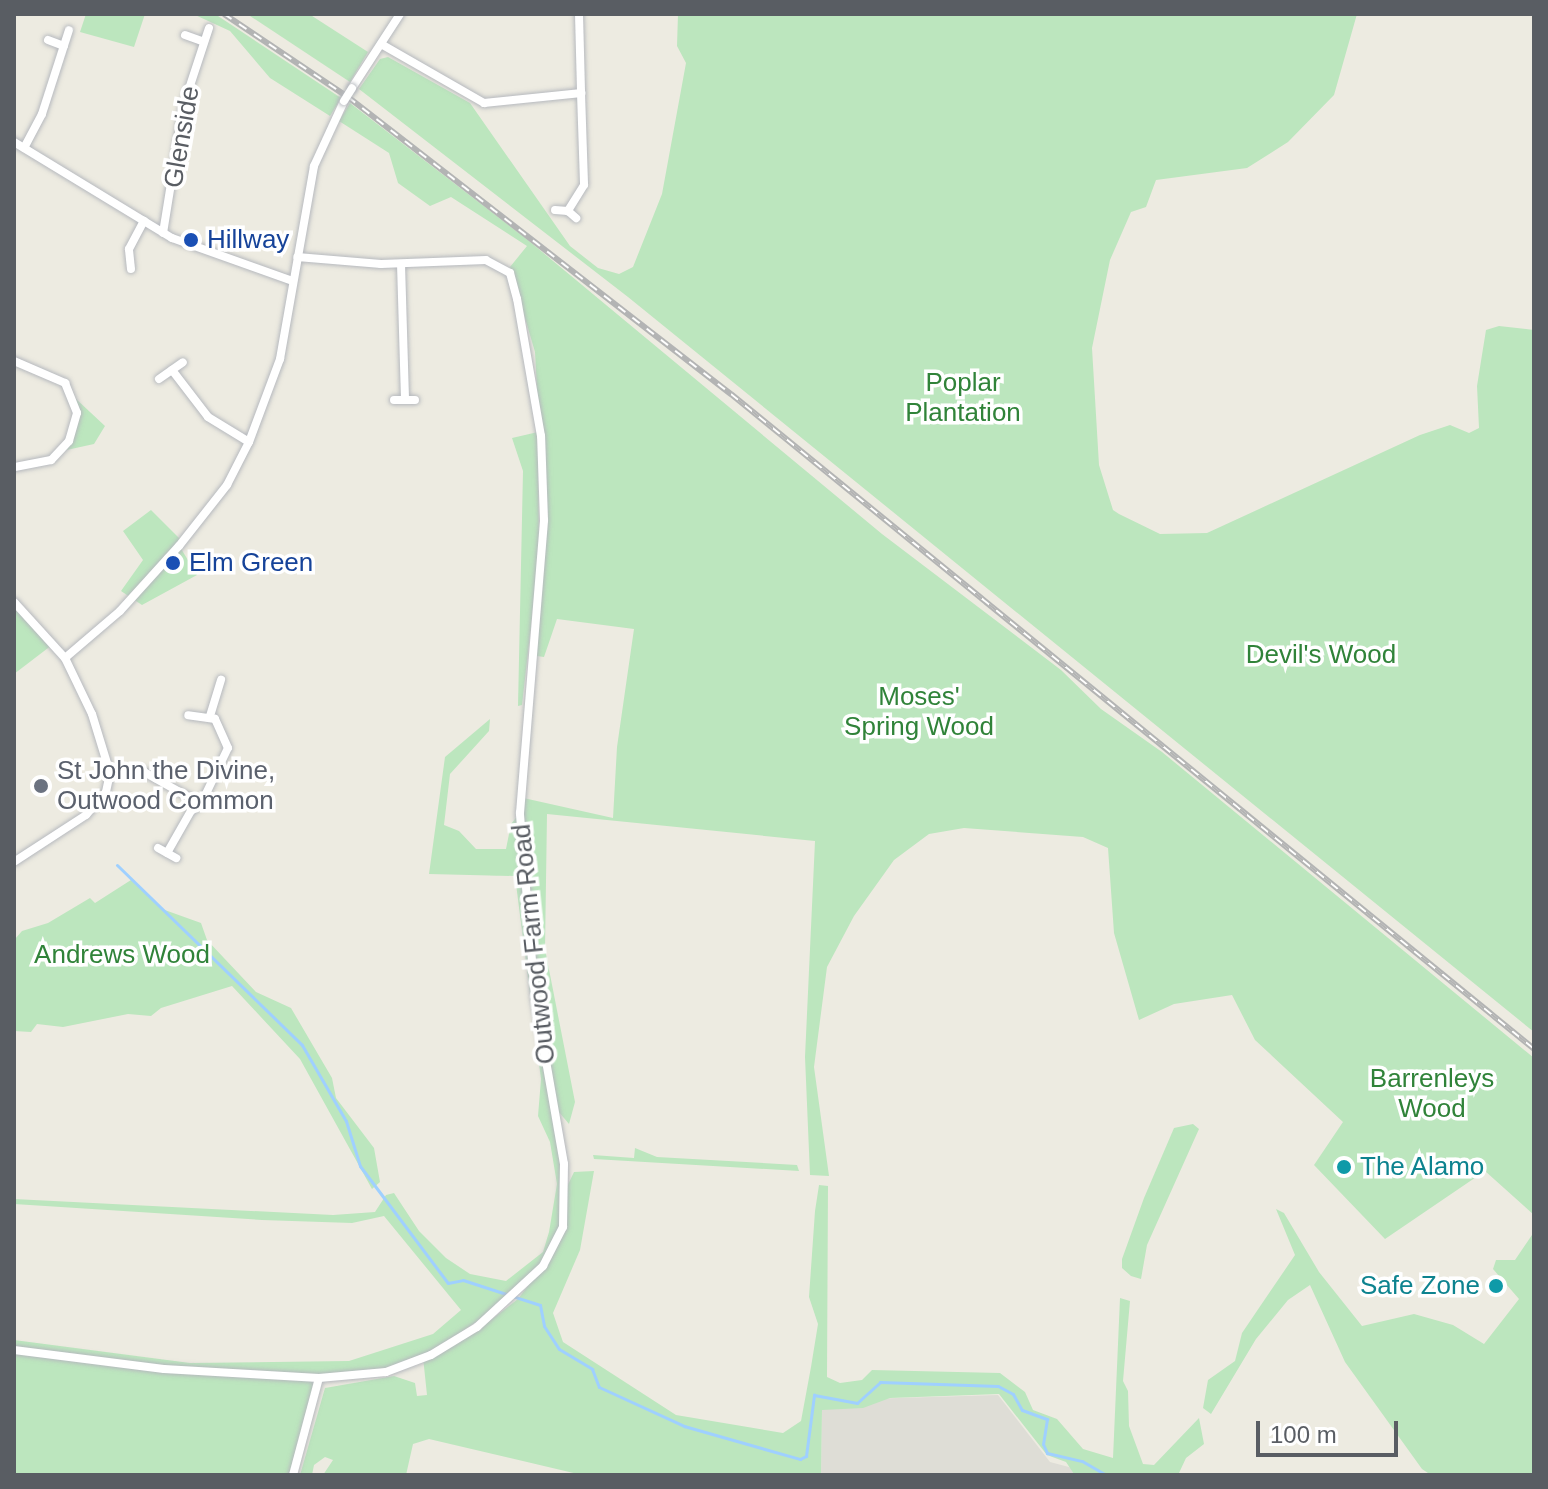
<!DOCTYPE html>
<style>
body{margin:0}
#map{position:relative;width:1548px;height:1489px;overflow:hidden;background:#edebe1;font-family:Arial,sans-serif}
div>[style]{position:absolute}
.industrial>*{inset:0;background:#deddd6}
.green>*{inset:0;background:#bce6be}
.stream>*{height:3px;margin:-1.5px;padding:0 1.5px;transform-origin:1.5px;border-radius:1.5px;background:#9fd0ff}
.roads{filter:drop-shadow(0 0 2px #b6b9be) drop-shadow(0 0 2px #b6b9be)}
.minor>*{height:8px;margin:-4px;padding:0 4px;transform-origin:4px;border-radius:4px;background:#fff}
.rail>*{height:6px;margin-top:-3px;transform-origin:0;background:repeating-linear-gradient(90deg,#fff 0 9px,#b3b4b4 0 18px);box-sizing:border-box;border-block:2px solid #b3b4b4}
.bridges{filter:drop-shadow(0 0 2px #b6b9be) drop-shadow(0 0 2px #b6b9be)}
.minor-bridge>*{height:8px;margin:-4px;padding:0 4px;transform-origin:4px;border-radius:4px;background:#fff}
.dots>*{width:22px;height:22px;translate:-50% -50%;box-sizing:border-box;border:4px solid #fff;border-radius:50%}
span{translate:-50% -50%;white-space:nowrap;text-align:center;line-height:1.15;-webkit-text-stroke:7px #fff;paint-order:stroke}
.street-label{font-size:26px;color:#595d63}
.transit-label{font-size:26px;color:#164399}
.left{translate:0 -50%;text-align:left}
.park-label{font-size:26px;color:#308339}
.worship-label{font-size:26px;color:#5b616d}
.culture-label{font-size:26px;color:#0d838f}
.right{translate:-100% -50%;text-align:right}
.frame{position:absolute;inset:0;border:16px solid #595d63;pointer-events:none}
.scale{position:absolute;left:1256px;top:1421px;width:142px;height:36px;box-sizing:border-box;border:4px solid #595d63;border-top:0;padding-left:10px;font-size:24px;line-height:28px;white-space:nowrap;color:#595d63;-webkit-text-stroke:6px #fff;paint-order:stroke}
</style>
<div id="map">
<div class="industrial">
<div style="clip-path:polygon(998px 1395px,1050px 1462px,1099px 1475px,821px 1475px,822px 1410px,833px 1400px)"></div>
</div>
<div class="green">
<div style="clip-path:polygon(86px 14px,145px 14px,134px 47px,80px 32px)"></div>
<div style="clip-path:polygon(193px 14px,215px 14px,341px 98px,330px 116px,270px 78px,230px 31px)"></div>
<div style="clip-path:polygon(247px 14px,309px 14px,368px 52px,350px 82px)"></div>
<div style="clip-path:polygon(678px 14px,1357px 14px,1334px 95px,1288px 142px,1247px 168px,1156px 180px,1146px 207px,1131px 212px,1110px 260px,1092px 348px,1099px 465px,1113px 510px,1119px 514px,1160px 534px,1207px 533px,1420px 435px,1450px 425px,1469px 433px,1479px 428px,1477px 386px,1486px 330px,1499px 326px,1534px 330px,1534px 1032px,628px 297px,359px 89px,380px 59px,388px 57px,470px 103px,570px 246px,598px 268px,619px 274px,633px 267px,662px 194px,686px 63px,677px 46px)"></div>
<div style="clip-path:polygon(evenodd,350px 103px,529px 241px,882px 534px,1061px 670px,1101px 709px,1162px 752px,1534px 1058px,1534px 1215px,1485px 1171px,1385px 1239px,1314px 1165px,1343px 1122px,1255px 1040px,1232px 995px,1174px 1004px,1139px 1020px,1114px 933px,1108px 848px,1083px 837px,964px 828px,929px 834px,894px 860px,854px 916px,827px 967px,814px 1067px,829px 1176px,810px 1175px,805px 1057px,815px 841px,547px 814px,545px 949px,575px 1102px,569px 1124px,553px 1105px,565px 1191px,574px 1172px,594px 1171px,580px 1250px,553px 1313px,563px 1342px,676px 1415px,783px 1433px,801px 1421px,811px 1367px,818px 1324px,809px 1297px,815px 1211px,819px 1185px,828px 1186px,827px 1377px,840px 1383px,862px 1380px,872px 1370px,1000px 1373px,1025px 1392px,1033px 1410px,1057px 1419px,1083px 1449px,1113px 1458px,1120px 1298px,1130px 1301px,1123px 1381px,1128px 1391px,1129px 1426px,1143px 1464px,1154px 1465px,1199px 1418px,1204px 1444px,1186px 1458px,1179px 1473px,1216px 1475px,1074px 1474px,1066px 1462px,1047px 1455px,999px 1394px,890px 1398px,863px 1408px,822px 1410px,821px 1475px,582px 1475px,429px 1439px,413px 1444px,406px 1475px,323px 1475px,333px 1460px,325px 1457px,314px 1465px,312px 1475px,300px 1475px,325px 1388px,394px 1376px,415px 1383px,417px 1396px,427px 1395px,423px 1357px,394px 1368px,319px 1375px,207px 1370px,319px 1378px,293px 1475px,14px 1475px,14px 1340px,190px 1363px,349px 1361px,433px 1334px,461px 1310px,384px 1216px,352px 1223px,262px 1220px,14px 1204px,14px 1199px,333px 1215px,375px 1212px,386px 1195px,394px 1193px,419px 1231px,446px 1258px,470px 1274px,506px 1281px,543px 1252px,549px 1232px,557px 1184px,550px 1142px,538px 1116px,541px 1079px,515px 876px,429px 874px,445px 757px,490px 719px,489px 731px,450px 774px,444px 825px,459px 831px,476px 849px,506px 849px,511px 824px,520px 813px,519px 797px,613px 818px,617px 747px,634px 629px,557px 619px,544px 657px,530px 655px,538px 564px,522px 705px,518px 706px,523px 471px,512px 438px,538px 432px,539px 553px,544px 520px,535px 352px,510px 267px,527px 246px,451px 197px,430px 206px,398px 183px,389px 153px,339px 121px,350px 103px,563px 1221px,563px 1227px,543px 1266px,518px 1299px,470px 1336px,426px 1356px,507px 1301px,542px 1265px,563px 1221px)"></div>
<div style="clip-path:polygon(75px 398px,105px 426px,94px 444px,62px 451px,75px 427px)"></div>
<div style="clip-path:polygon(151px 510px,183px 542px,180px 547px,197px 575px,142px 605px,121px 591px,143px 560px,123px 531px)"></div>
<div style="clip-path:polygon(14px 602px,52px 645px,14px 674px)"></div>
<div style="clip-path:polygon(131px 880px,162px 909px,201px 923px,207px 940px,256px 992px,291px 1008px,332px 1078px,336px 1098px,374px 1148px,380px 1182px,372px 1189px,300px 1059px,232px 986px,161px 1008px,151px 1016px,128px 1014px,63px 1027px,37px 1024px,31px 1032px,14px 1031px,15px 939px,22px 931px,48px 923px,90px 898px,95px 903px)"></div>
<div style="clip-path:polygon(1193px 1124px,1199px 1129px,1147px 1245px,1141px 1279px,1131px 1276px,1122px 1268px,1122px 1259px,1144px 1198px,1174px 1128px)"></div>
<div style="clip-path:polygon(635px 1148px,657px 1157px,797px 1165px,799px 1171px,594px 1159px,593px 1155px,634px 1158px)"></div>
<div style="clip-path:polygon(1276px 1209px,1284px 1213px,1319px 1272px,1362px 1326px,1414px 1314px,1453px 1325px,1484px 1344px,1519px 1299px,1493px 1269px,1496px 1260px,1515px 1260px,1534px 1232px,1534px 1475px,1431px 1475px,1422px 1469px,1345px 1362px,1310px 1285px,1288px 1300px,1256px 1339px,1211px 1414px,1203px 1408px,1208px 1380px,1235px 1361px,1242px 1333px,1295px 1255px)"></div>
</div>
<div class="stream">
<div style="left:117px;top:865px;width:258px;rotate:44.2deg"></div>
<div style="left:302px;top:1045px;width:88px;rotate:59.9deg"></div>
<div style="left:346px;top:1121px;width:47px;rotate:72.7deg"></div>
<div style="left:360px;top:1166px;width:146px;rotate:53.1deg"></div>
<div style="left:448px;top:1283px;width:15px;rotate:-11deg"></div>
<div style="left:463px;top:1280px;width:81px;rotate:18deg"></div>
<div style="left:540px;top:1305px;width:21px;rotate:79deg"></div>
<div style="left:544px;top:1326px;width:27px;rotate:57deg"></div>
<div style="left:559px;top:1349px;width:39px;rotate:31deg"></div>
<div style="left:592px;top:1369px;width:19px;rotate:69deg"></div>
<div style="left:599px;top:1387px;width:94px;rotate:24.6deg"></div>
<div style="left:684px;top:1426px;width:121px;rotate:15.9deg"></div>
<div style="left:800px;top:1459px;width:7px;rotate:-27deg"></div>
<div style="left:806px;top:1456px;width:62px;rotate:-82.5deg"></div>
<div style="left:814px;top:1395px;width:44px;rotate:10.5deg"></div>
<div style="left:857px;top:1403px;width:31px;rotate:-42deg"></div>
<div style="left:880px;top:1382px;width:118px;rotate:1.9deg"></div>
<div style="left:998px;top:1386px;width:17px;rotate:28deg"></div>
<div style="left:1013px;top:1394px;width:18px;rotate:61deg"></div>
<div style="left:1022px;top:1410px;width:27px;rotate:20deg"></div>
<div style="left:1047px;top:1419px;width:25px;rotate:99deg"></div>
<div style="left:1043px;top:1444px;width:10px;rotate:66deg"></div>
<div style="left:1047px;top:1453px;width:36px;rotate:13deg"></div>
<div style="left:1082px;top:1461px;width:28px;rotate:30deg"></div>
<div style="left:1144px;top:1475px;width:6px"></div>
</div>
<div class="roads">
<div class="minor">
<div style="left:579px;top:14px;width:79px;rotate:88.5deg"></div>
<div style="left:185px;top:35px;width:20px;rotate:20deg"></div>
<div style="left:48px;top:40px;width:17px;rotate:21deg"></div>
<div style="left:381px;top:44px;width:119px;rotate:29.8deg"></div>
<div style="left:484px;top:103px;width:98px;rotate:-5.9deg"></div>
<div style="left:581px;top:93px;width:92px;rotate:88.1deg"></div>
<div style="left:584px;top:185px;width:31px;rotate:122deg"></div>
<div style="left:568px;top:211px;width:11px;rotate:41deg"></div>
<div style="left:352px;top:88px;width:88px;rotate:-57deg"></div>
<div style="left:14px;top:142px;width:185px;rotate:31.3deg"></div>
<div style="left:172px;top:238px;width:128px;rotate:19.6deg"></div>
<div style="left:24px;top:148px;width:38px;rotate:-62deg"></div>
<div style="left:42px;top:114px;width:88px;rotate:-72.2deg"></div>
<div style="left:555px;top:210px;width:13px;rotate:4deg"></div>
<div style="left:163px;top:233px;width:131px;rotate:-80.8deg"></div>
<div style="left:184px;top:104px;width:80px;rotate:-71.8deg"></div>
<div style="left:401px;top:264px;width:136px;rotate:88.3deg"></div>
<div style="left:131px;top:269px;width:20px;rotate:-96deg"></div>
<div style="left:129px;top:249px;width:32px;rotate:-62deg"></div>
<div style="left:14px;top:361px;width:56px;rotate:23.3deg"></div>
<div style="left:65px;top:383px;width:32px;rotate:68deg"></div>
<div style="left:77px;top:413px;width:29px;rotate:106deg"></div>
<div style="left:69px;top:441px;width:26px;rotate:133deg"></div>
<div style="left:51px;top:460px;width:38px;rotate:169deg"></div>
<div style="left:172px;top:370px;width:59px;rotate:52.5deg"></div>
<div style="left:208px;top:417px;width:48px;rotate:31.4deg"></div>
<div style="left:159px;top:379px;width:29px;rotate:-35deg"></div>
<div style="left:394px;top:400px;width:21px"></div>
<div style="left:14px;top:602px;width:76px;rotate:47.7deg"></div>
<div style="left:65px;top:658px;width:62px;rotate:64.3deg"></div>
<div style="left:92px;top:714px;width:62px;rotate:73deg"></div>
<div style="left:110px;top:773px;width:19px;rotate:102deg"></div>
<div style="left:106px;top:792px;width:30px;rotate:131deg"></div>
<div style="left:86px;top:815px;width:86px;rotate:146.9deg"></div>
<div style="left:65px;top:658px;width:72px;rotate:-40.5deg"></div>
<div style="left:120px;top:611px;width:88px;rotate:-47.8deg"></div>
<div style="left:179px;top:546px;width:78px;rotate:-51.8deg"></div>
<div style="left:227px;top:485px;width:48px;rotate:-62.9deg"></div>
<div style="left:249px;top:442px;width:89px;rotate:-69.5deg"></div>
<div style="left:280px;top:359px;width:196px;rotate:-80deg"></div>
<div style="left:314px;top:166px;width:72px;rotate:-65.2deg"></div>
<div style="left:210px;top:716px;width:38px;rotate:-73deg"></div>
<div style="left:110px;top:773px;width:34px;rotate:-2deg"></div>
<div style="left:144px;top:772px;width:65px;rotate:29.3deg"></div>
<div style="left:158px;top:848px;width:21px;rotate:29deg"></div>
<div style="left:167px;top:853px;width:48px;rotate:-60.3deg"></div>
<div style="left:191px;top:811px;width:12px;rotate:-35deg"></div>
<div style="left:201px;top:804px;width:62px;rotate:-64.3deg"></div>
<div style="left:228px;top:748px;width:32px;rotate:-114deg"></div>
<div style="left:215px;top:719px;width:27px;rotate:-172deg"></div>
<div style="left:14px;top:1350px;width:151px;rotate:7.2deg"></div>
<div style="left:164px;top:1369px;width:155px;rotate:3.3deg"></div>
<div style="left:319px;top:1378px;width:67px;rotate:-5.1deg"></div>
<div style="left:386px;top:1372px;width:48px;rotate:-20.7deg"></div>
<div style="left:431px;top:1355px;width:54px;rotate:-31.3deg"></div>
<div style="left:477px;top:1327px;width:90px;rotate:-42.7deg"></div>
<div style="left:543px;top:1266px;width:44px;rotate:-62.9deg"></div>
<div style="left:563px;top:1227px;width:63px;rotate:-89.1deg"></div>
<div style="left:564px;top:1164px;width:169px;rotate:-99.9deg"></div>
<div style="left:535px;top:997px;width:185px;rotate:-94.7deg"></div>
<div style="left:520px;top:813px;width:294px;rotate:-85.3deg"></div>
<div style="left:544px;top:520px;width:84px;rotate:-92deg"></div>
<div style="left:541px;top:436px;width:139px;rotate:-99.9deg"></div>
<div style="left:517px;top:299px;width:27px;rotate:-105deg"></div>
<div style="left:510px;top:273px;width:27px;rotate:-152deg"></div>
<div style="left:486px;top:260px;width:105px;rotate:177.8deg"></div>
<div style="left:381px;top:264px;width:84px;rotate:-175.2deg"></div>
<div style="left:293px;top:1475px;width:100px;rotate:-75deg"></div>
</div>
</div>
<div class="rail">
<div style="left:224px;top:14px;width:149px;rotate:33.8deg"></div>
<div style="left:348px;top:97px;width:485px;rotate:37.8deg"></div>
<div style="left:731px;top:394px;width:1036px;rotate:39.2deg"></div>
</div>
<div class="bridges">
<div class="minor-bridge">
<div style="left:344px;top:101px;width:15px;rotate:-58deg"></div>
</div>
</div>
<div class="dots">
<div style="left:191px;top:240px;background:#1a4fb4"></div>
<div style="left:173px;top:563px;background:#1a4fb4"></div>
<div style="left:41px;top:786px;background:#6b7280"></div>
<div style="left:1344px;top:1167px;background:#0f9aa8"></div>
<div style="left:1496px;top:1286px;background:#0f9aa8"></div>
</div>
<div class="street-label">
<span style="left:182px;top:137px;rotate:-80deg">Glenside</span>
<span style="left:534px;top:944px;rotate:-96deg">Outwood Farm Road</span>
</div>
<div class="transit-label">
<span class="left" style="left:207px;top:240px">Hillway</span>
<span class="left" style="left:189px;top:563px">Elm Green</span>
</div>
<div class="park-label">
<span style="left:963px;top:398px">Poplar<br>Plantation</span>
<span style="left:1321px;top:655px">Devil's Wood</span>
<span style="left:919px;top:712px">Moses'<br>Spring Wood</span>
<span style="left:122px;top:955px">Andrews Wood</span>
<span style="left:1432px;top:1094px">Barrenleys<br>Wood</span>
</div>
<div class="worship-label">
<span class="left" style="left:57px;top:786px">St John the Divine,<br>Outwood Common</span>
</div>
<div class="culture-label">
<span class="left" style="left:1360px;top:1167px">The Alamo</span>
<span class="right" style="left:1480px;top:1286px">Safe Zone</span>
</div>
<div class="frame"></div>
<div class="scale">100 m</div>
</div>
